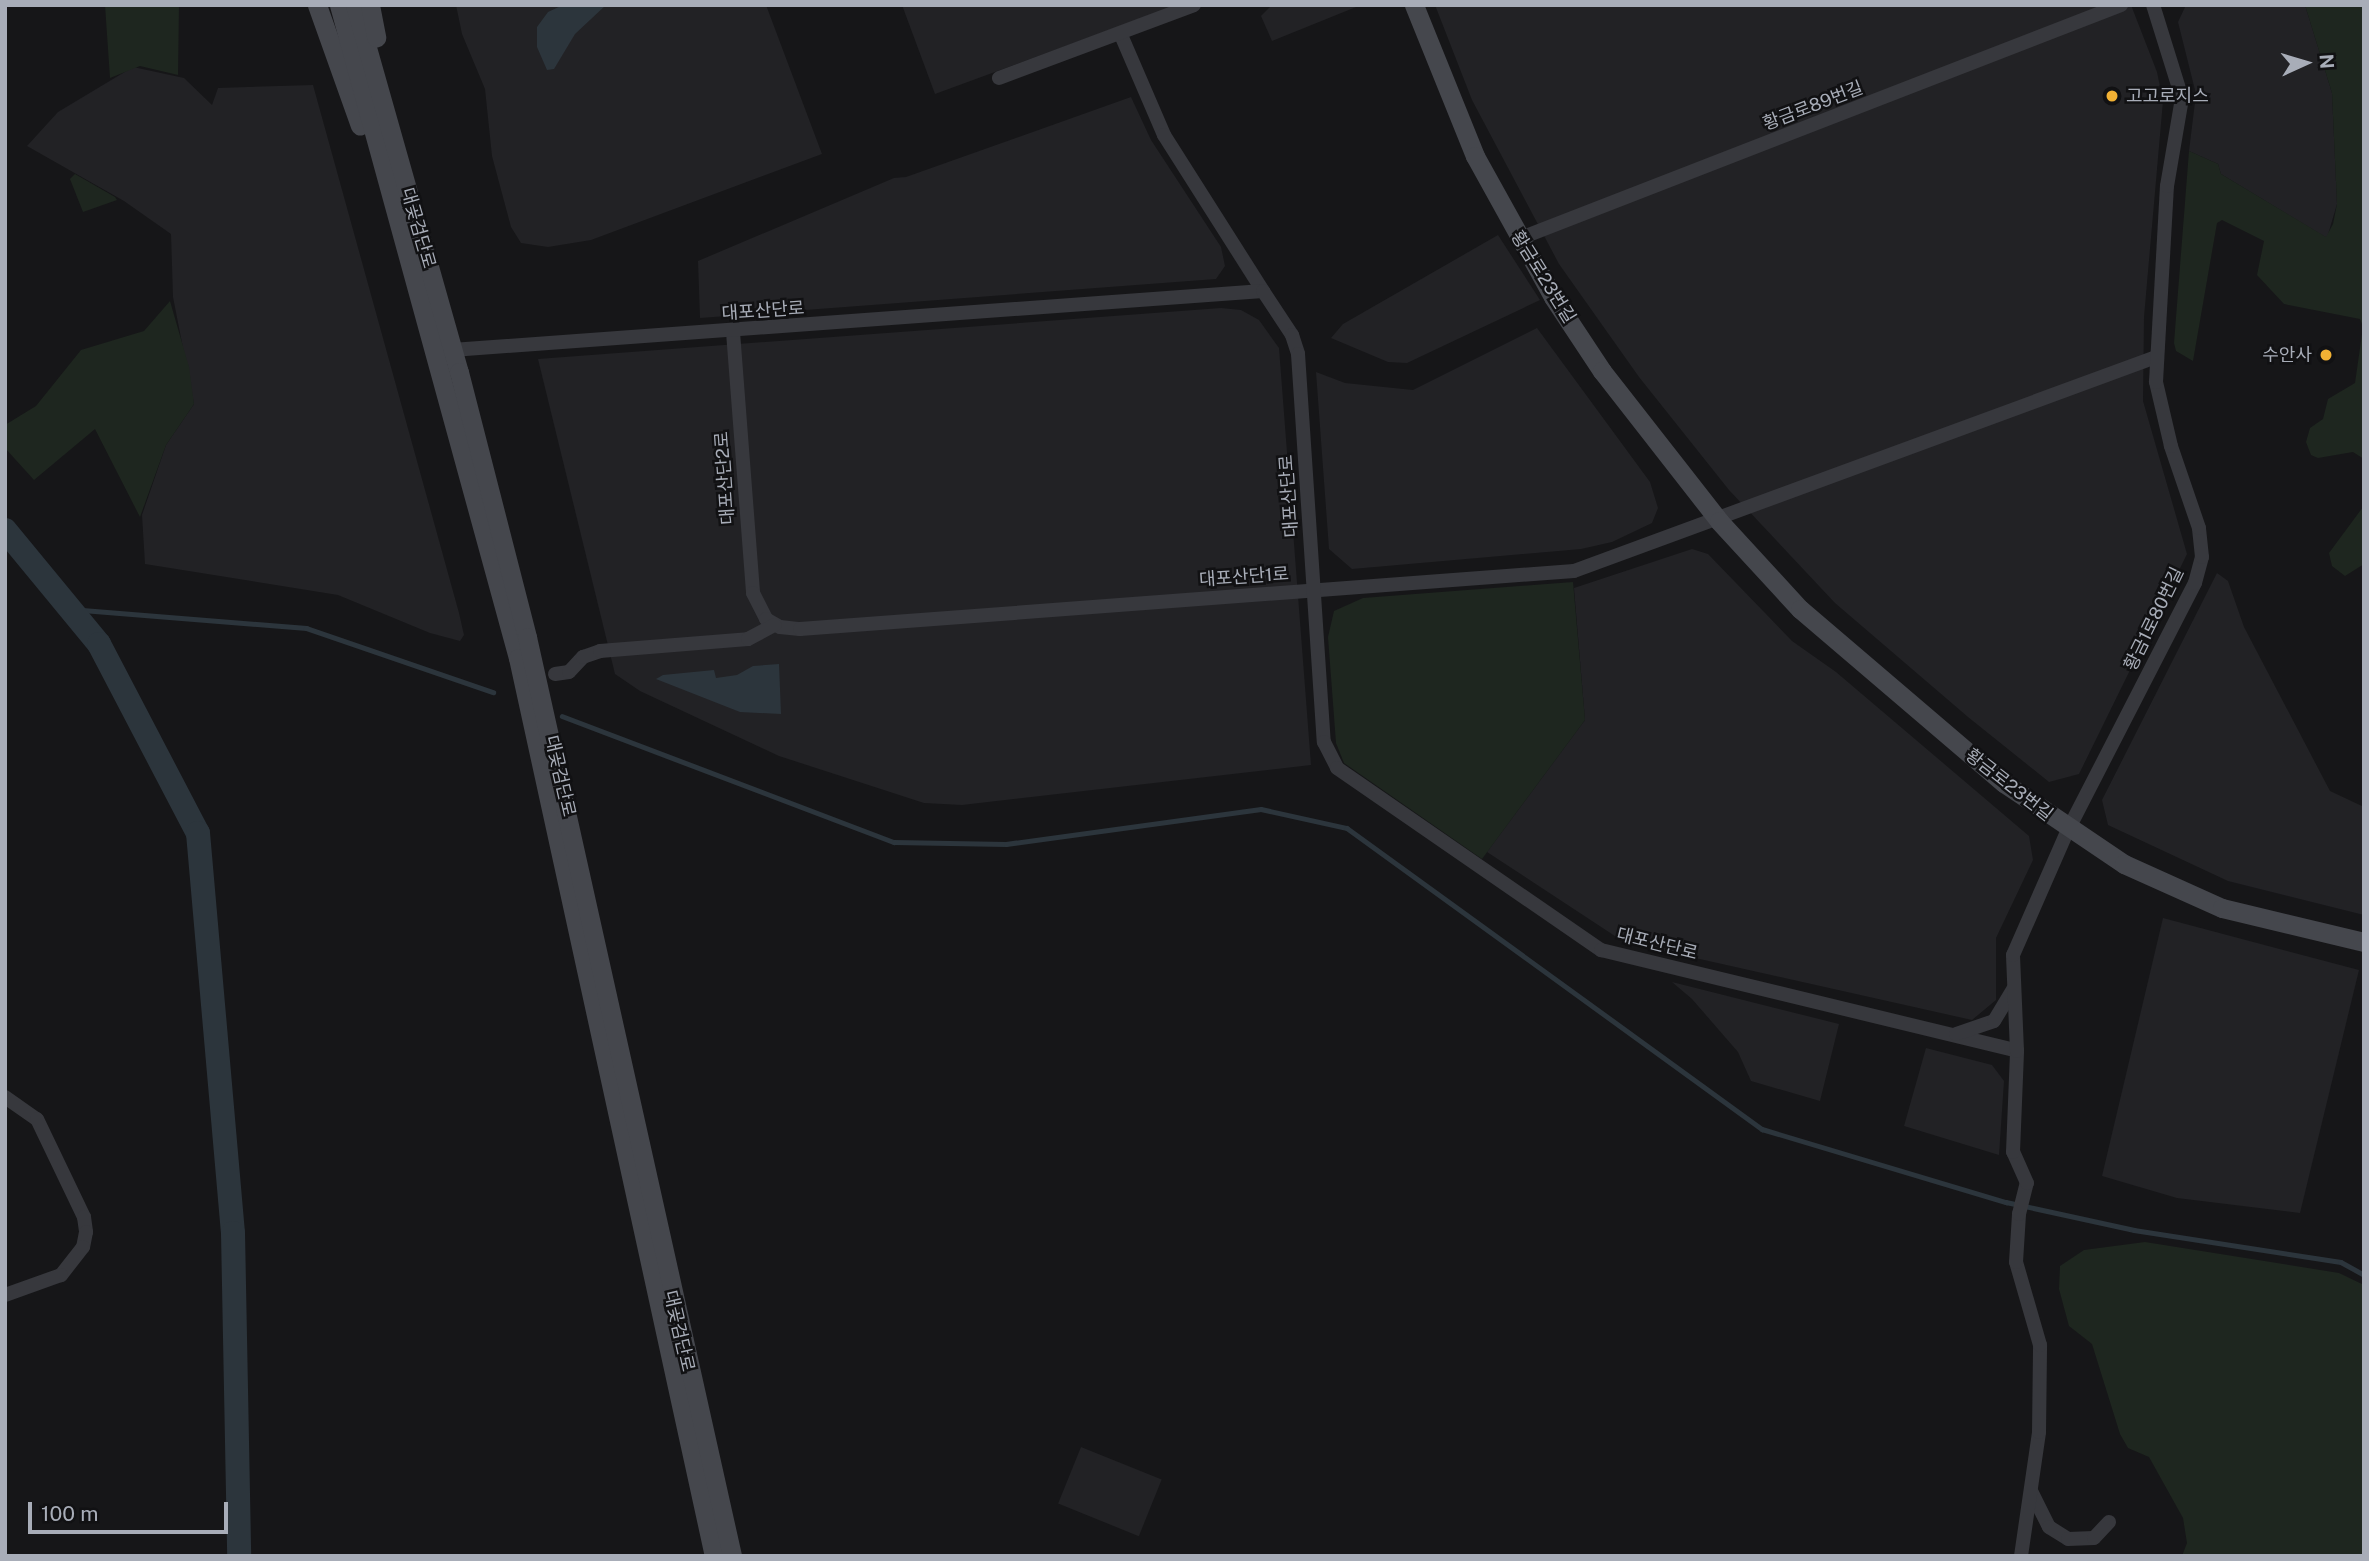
<!DOCTYPE html>
<meta charset="utf-8">
<style>
body{margin:0}
#map{position:relative;width:2369px;height:1561px;overflow:hidden;background:#161618;font-family:"Public Sans","Noto Sans KR",sans-serif}
div>[style]{position:absolute}
.built>*{inset:0;background:#222225;transform-origin:0 0}
.green>*{inset:0;background:#1e261f}
.water>*{inset:0;background:#2c353c}
.stream>*{height:4.5px;margin:-2.25px;padding:0 2.25px;transform-origin:2.25px;border-radius:2.25px;background:#2c353c}
.river>*{height:24px;margin:-12px;padding:0 12px;transform-origin:12px;border-radius:12px;background:#2c353c}
.street>*{height:14px;margin:-7px;padding:0 7px;transform-origin:7px;border-radius:7px;background:#37383d}
.secondary>*{height:19px;margin:-9.5px;padding:0 9.5px;transform-origin:9.5px;border-radius:9.5px;background:#45474d}
.dots>*{width:19px;height:19px;translate:-50% -50%;box-sizing:border-box;border:4px solid #111113;border-radius:50%}
span{translate:-50% -50%;white-space:nowrap;text-align:center;line-height:1.15;-webkit-text-stroke:5px #111113;paint-order:stroke}
.poi-label{font-size:18px;color:#a8adb8}
.left{translate:0 -50%;text-align:left}
.right{translate:-100% -50%;text-align:right}
.street-label{font-size:18px;color:#a8adb8}
.frame{position:absolute;inset:0;border:7px solid #a8adb8;pointer-events:none}
.north{position:absolute;left:2271px;top:28px;width:70px;height:70px;-webkit-text-stroke:5px #111113;paint-order:stroke;rotate:86deg;font-size:19px;font-weight:700;line-height:28px;text-align:center;color:#a8adb8}
.north::after{content:'';display:block;margin:auto;width:24px;height:32px;background:#a8adb8;clip-path:polygon(50% 0,100% 100%,50% 72%,0 100%)}
.scale{position:absolute;left:28px;top:1502px;width:200px;height:32px;box-sizing:border-box;border:4px solid #a8adb8;border-top:0;padding-left:9px;font-size:21px;line-height:24px;white-space:nowrap;color:#a8adb8;-webkit-text-stroke:5px #111113;paint-order:stroke}
</style>
<div id="map">
<div class="built">
<div style="clip-path:polygon(456px 5px,766px 5px,822px 154px,591px 240px,548px 247px,521px 243px,511px 227px,492px 156px,485px 89px,462px 34px)"></div>
<div style="clip-path:polygon(902px 5px,1177px 5px,935px 94px)"></div>
<div style="clip-path:polygon(1272px 5px,1361px 5px,1272px 41px,1261px 16px)"></div>
<div style="clip-path:polygon(1435px 5px,2131px 5px,2157px 72px,2163px 101px,2144px 317px,2143px 401px,2187px 554px,2079px 774px,2049px 782px,1968px 717px,1835px 603px,1729px 490px,1639px 377px,1559px 264px,1472px 100px)"></div>
<div style="clip-path:polygon(2186px 5px,2305px 5px,2332px 93px,2337px 204px,2327px 238px,2221px 174px,2218px 164px,2189px 151px,2196px 94px,2178px 22px)"></div>
<div style="clip-path:polygon(133px 67px,184px 78px,212px 105px,218px 88px,313px 85px,459px 613px,464px 635px,460px 641px,430px 633px,338px 595px,145px 564px,142px 515px,166px 445px,194px 404px,173px 297px,171px 234px,124px 201px,27px 146px,58px 112px)"></div>
<div style="clip-path:polygon(1131px 97px,1151px 140px,1221px 247px,1225px 266px,1216px 279px,700px 318px,698px 261px,894px 178px,906px 177px)"></div>
<div style="clip-path:polygon(1498px 235px,1540px 300px,1407px 363px,1388px 362px,1331px 338px,1343px 324px)"></div>
<div style="clip-path:polygon(1221px 308px,1241px 310px,1259px 320px,1279px 348px,1311px 765px,962px 805px,924px 803px,779px 756px,640px 691px,615px 674px,538px 359px)"></div>
<div style="clip-path:polygon(1537px 328px,1650px 482px,1658px 508px,1652px 523px,1612px 542px,1581px 549px,1352px 569px,1329px 549px,1316px 372px,1345px 383px,1413px 390px)"></div>
<div style="clip-path:polygon(1692px 549px,1708px 554px,1792px 641px,1836px 672px,2029px 836px,2033px 860px,1996px 938px,1996px 1000px,1972px 1020px,1624px 942px,1487px 852px,1585px 720px,1574px 588px)"></div>
<div style="clip-path:polygon(2217px 573px,2228px 581px,2244px 627px,2330px 791px,2364px 807px,2364px 915px,2228px 881px,2108px 825px,2102px 800px)"></div>
<div style="clip-path:polygon(2163px 918px,2359px 970px,2300px 1213px,2177px 1198px,2102px 1176px)"></div>
<div style="clip-path:polygon(1672px 982px,1839px 1024px,1820px 1101px,1751px 1081px,1738px 1052px,1692px 999px)"></div>
<div style="clip-path:polygon(1926px 1048px,1992px 1065px,2004px 1081px,1999px 1155px,1904px 1126px)"></div>
<div style="left:1081px;top:1447px;width:87px;height:61px;rotate:22deg"></div>
</div>
<div class="green">
<div style="clip-path:polygon(105px 5px,179px 5px,178px 75px,140px 66px,110px 78px)"></div>
<div style="clip-path:polygon(2305px 5px,2364px 5px,2364px 459px,2353px 452px,2318px 458px,2311px 455px,2306px 442px,2310px 428px,2323px 419px,2328px 399px,2355px 383px,2363px 327px,2360px 319px,2284px 304px,2257px 275px,2264px 241px,2222px 220px,2217px 223px,2193px 361px,2176px 351px,2174px 343px,2189px 151px,2218px 164px,2221px 174px,2326px 237px,2333px 224px,2337px 204px,2332px 93px)"></div>
<div style="clip-path:polygon(75px 174px,115px 197px,117px 200px,83px 212px,70px 179px)"></div>
<div style="clip-path:polygon(170px 301px,189px 367px,194px 404px,166px 445px,140px 517px,95px 429px,34px 480px,5px 448px,5px 425px,36px 406px,81px 350px,144px 331px)"></div>
<div style="clip-path:polygon(2364px 475px,2364px 564px,2345px 576px,2332px 566px,2329px 553px,2363px 507px)"></div>
<div style="clip-path:polygon(1573px 582px,1585px 720px,1482px 859px,1344px 763px,1336px 743px,1328px 637px,1334px 611px,1363px 598px)"></div>
<div style="clip-path:polygon(2145px 1242px,2339px 1273px,2364px 1285px,2364px 1556px,2182px 1556px,2187px 1543px,2183px 1518px,2149px 1457px,2128px 1448px,2120px 1434px,2092px 1344px,2069px 1326px,2059px 1289px,2060px 1266px,2084px 1250px)"></div>
</div>
<div class="water">
<div style="clip-path:polygon(563px 5px,606px 5px,575px 34px,554px 69px,547px 70px,537px 47px,537px 27px,548px 12px)"></div>
<div style="clip-path:polygon(779px 664px,781px 714px,740px 712px,656px 679px,663px 675px,714px 670px,716px 678px,737px 675px,753px 666px)"></div>
</div>
<div class="stream">
<div style="left:70px;top:609px;width:237px;rotate:4.6deg"></div>
<div style="left:306px;top:628px;width:198px;rotate:18.9deg"></div>
<div style="left:562px;top:716px;width:355px;rotate:20.8deg"></div>
<div style="left:894px;top:842px;width:112px;rotate:1deg"></div>
<div style="left:1006px;top:844px;width:257px;rotate:-7.8deg"></div>
<div style="left:1261px;top:809px;width:88px;rotate:12.5deg"></div>
<div style="left:1347px;top:828px;width:513px;rotate:35.95deg"></div>
<div style="left:1762px;top:1129px;width:255px;rotate:16.7deg"></div>
<div style="left:2006px;top:1202px;width:131px;rotate:12.3deg"></div>
<div style="left:2134px;top:1230px;width:209px;rotate:8.8deg"></div>
<div style="left:2341px;top:1262px;width:26px;rotate:29deg"></div>
</div>
<div class="river">
<div style="left:5px;top:530px;width:148px;rotate:50.5deg"></div>
<div style="left:99px;top:644px;width:213px;rotate:62.4deg"></div>
<div style="left:198px;top:833px;width:402px;rotate:85deg"></div>
<div style="left:233px;top:1233px;width:323px;rotate:88.9deg"></div>
</div>
<div class="street">
<div style="left:1121px;top:35px;width:109px;rotate:66.7deg"></div>
<div style="left:1164px;top:135px;width:185px;rotate:57.6deg"></div>
<div style="left:999px;top:78px;width:208px;rotate:-20.5deg"></div>
<div style="left:1518px;top:239px;width:647px;rotate:-21.21deg"></div>
<div style="left:733px;top:332px;width:262px;rotate:85.6deg"></div>
<div style="left:753px;top:593px;width:29px;rotate:63deg"></div>
<div style="left:766px;top:619px;width:16px;rotate:30deg"></div>
<div style="left:780px;top:627px;width:20px;rotate:6deg"></div>
<div style="left:800px;top:629px;width:776px;rotate:-4.29deg"></div>
<div style="left:1574px;top:571px;width:620px;rotate:-20.19deg"></div>
<div style="left:452px;top:350px;width:813px;rotate:-4.16deg"></div>
<div style="left:1263px;top:291px;width:53px;rotate:56.6deg"></div>
<div style="left:1292px;top:335px;width:20px;rotate:72deg"></div>
<div style="left:1298px;top:354px;width:389px;rotate:86.2deg"></div>
<div style="left:1324px;top:742px;width:29px;rotate:63deg"></div>
<div style="left:1337px;top:768px;width:321px;rotate:34.6deg"></div>
<div style="left:1601px;top:950px;width:428px;rotate:13.6deg"></div>
<div style="left:555px;top:674px;width:14px;rotate:-8deg"></div>
<div style="left:569px;top:672px;width:21px;rotate:-47deg"></div>
<div style="left:583px;top:657px;width:18px;rotate:-19deg"></div>
<div style="left:600px;top:651px;width:148px;rotate:-4.6deg"></div>
<div style="left:748px;top:639px;width:30px;rotate:-28deg"></div>
<div style="left:1956px;top:1034px;width:40px;rotate:-18.9deg"></div>
<div style="left:1994px;top:1021px;width:37px;rotate:-59deg"></div>
<div style="left:5px;top:1097px;width:39px;rotate:35deg"></div>
<div style="left:37px;top:1119px;width:109px;rotate:64.4deg"></div>
<div style="left:84px;top:1217px;width:15px;rotate:82deg"></div>
<div style="left:86px;top:1232px;width:15px;rotate:101deg"></div>
<div style="left:83px;top:1247px;width:36px;rotate:128deg"></div>
<div style="left:61px;top:1275px;width:59px;rotate:160.3deg"></div>
<div style="left:2031px;top:1491px;width:40px;rotate:63.4deg"></div>
<div style="left:2049px;top:1527px;width:22px;rotate:32deg"></div>
<div style="left:2068px;top:1539px;width:26px;rotate:-2deg"></div>
<div style="left:2094px;top:1538px;width:22px;rotate:-47deg"></div>
<div style="left:2021px;top:1556px;width:125px;rotate:-81.7deg"></div>
<div style="left:2039px;top:1432px;width:87px;rotate:-89.3deg"></div>
<div style="left:2040px;top:1345px;width:86px;rotate:-106.1deg"></div>
<div style="left:2016px;top:1262px;width:48px;rotate:-86.4deg"></div>
<div style="left:2019px;top:1214px;width:32px;rotate:-76deg"></div>
<div style="left:2027px;top:1183px;width:34px;rotate:-114deg"></div>
<div style="left:2013px;top:1152px;width:101px;rotate:-87.7deg"></div>
<div style="left:2017px;top:1051px;width:96px;rotate:-92.4deg"></div>
<div style="left:2013px;top:955px;width:137px;rotate:-66.3deg"></div>
<div style="left:2068px;top:830px;width:278px;rotate:-62.8deg"></div>
<div style="left:2195px;top:583px;width:27px;rotate:-75deg"></div>
<div style="left:2202px;top:557px;width:29px;rotate:-96deg"></div>
<div style="left:2199px;top:528px;width:87px;rotate:-108.9deg"></div>
<div style="left:2171px;top:446px;width:66px;rotate:-103.2deg"></div>
<div style="left:2156px;top:382px;width:196px;rotate:-86.8deg"></div>
<div style="left:2167px;top:186px;width:89px;rotate:-80.3deg"></div>
<div style="left:2182px;top:98px;width:97px;rotate:-107.3deg"></div>
</div>
<div class="secondary">
<div style="left:317px;top:5px;width:128px;rotate:70.4deg"></div>
<div style="left:339px;top:5px;width:677px;rotate:74.67deg"></div>
<div style="left:518px;top:658px;width:919px;rotate:77.69deg"></div>
<div style="left:355px;top:5px;width:381px;rotate:74.2deg"></div>
<div style="left:459px;top:372px;width:274px;rotate:75.6deg"></div>
<div style="left:527px;top:637px;width:942px;rotate:77.42deg"></div>
<div style="left:370px;top:5px;width:33px;rotate:79deg"></div>
<div style="left:1414px;top:5px;width:163px;rotate:68deg"></div>
<div style="left:1475px;top:156px;width:161px;rotate:61deg"></div>
<div style="left:1553px;top:297px;width:89px;rotate:56.5deg"></div>
<div style="left:1602px;top:371px;width:190px;rotate:52deg"></div>
<div style="left:1719px;top:521px;width:120px;rotate:47.4deg"></div>
<div style="left:1800px;top:609px;width:268px;rotate:40.5deg"></div>
<div style="left:2004px;top:783px;width:145px;rotate:34deg"></div>
<div style="left:2124px;top:864px;width:107px;rotate:24.2deg"></div>
<div style="left:2222px;top:908px;width:146px;rotate:13.5deg"></div>
</div>
<div class="dots">
<div style="left:2112px;top:96px;background:#f2b134"></div>
<div style="left:2326px;top:355px;background:#f2b134"></div>
</div>
<div class="poi-label">
<span class="left" style="left:2126px;top:96px">고고로지스</span>
<span class="right" style="left:2312px;top:355px">수안사</span>
</div>
<div class="street-label">
<span style="left:1813px;top:106px;rotate:-21deg">황금로89번길</span>
<span style="left:418px;top:228px;rotate:74deg">대곶검단로</span>
<span style="left:1543px;top:277px;rotate:58deg">황금로23번길</span>
<span style="left:763px;top:311px;rotate:-4deg">대포산단로</span>
<span style="left:725px;top:478px;rotate:-94deg">대포산단2로</span>
<span style="left:1289px;top:496px;rotate:-94deg">대포산단로</span>
<span style="left:1244px;top:577px;rotate:-4deg">대포산단1로</span>
<span style="left:2154px;top:619px;rotate:-64deg">황금1로80번길</span>
<span style="left:560px;top:776px;rotate:77deg">대곶검단로</span>
<span style="left:2009px;top:785px;rotate:38deg">황금로23번길</span>
<span style="left:1657px;top:944px;rotate:14deg">대포산단로</span>
<span style="left:679px;top:1331px;rotate:77deg">대곶검단로</span>
</div>
<div class="frame"></div>
<div class="north">N</div>
<div class="scale">100 m</div>
</div>
